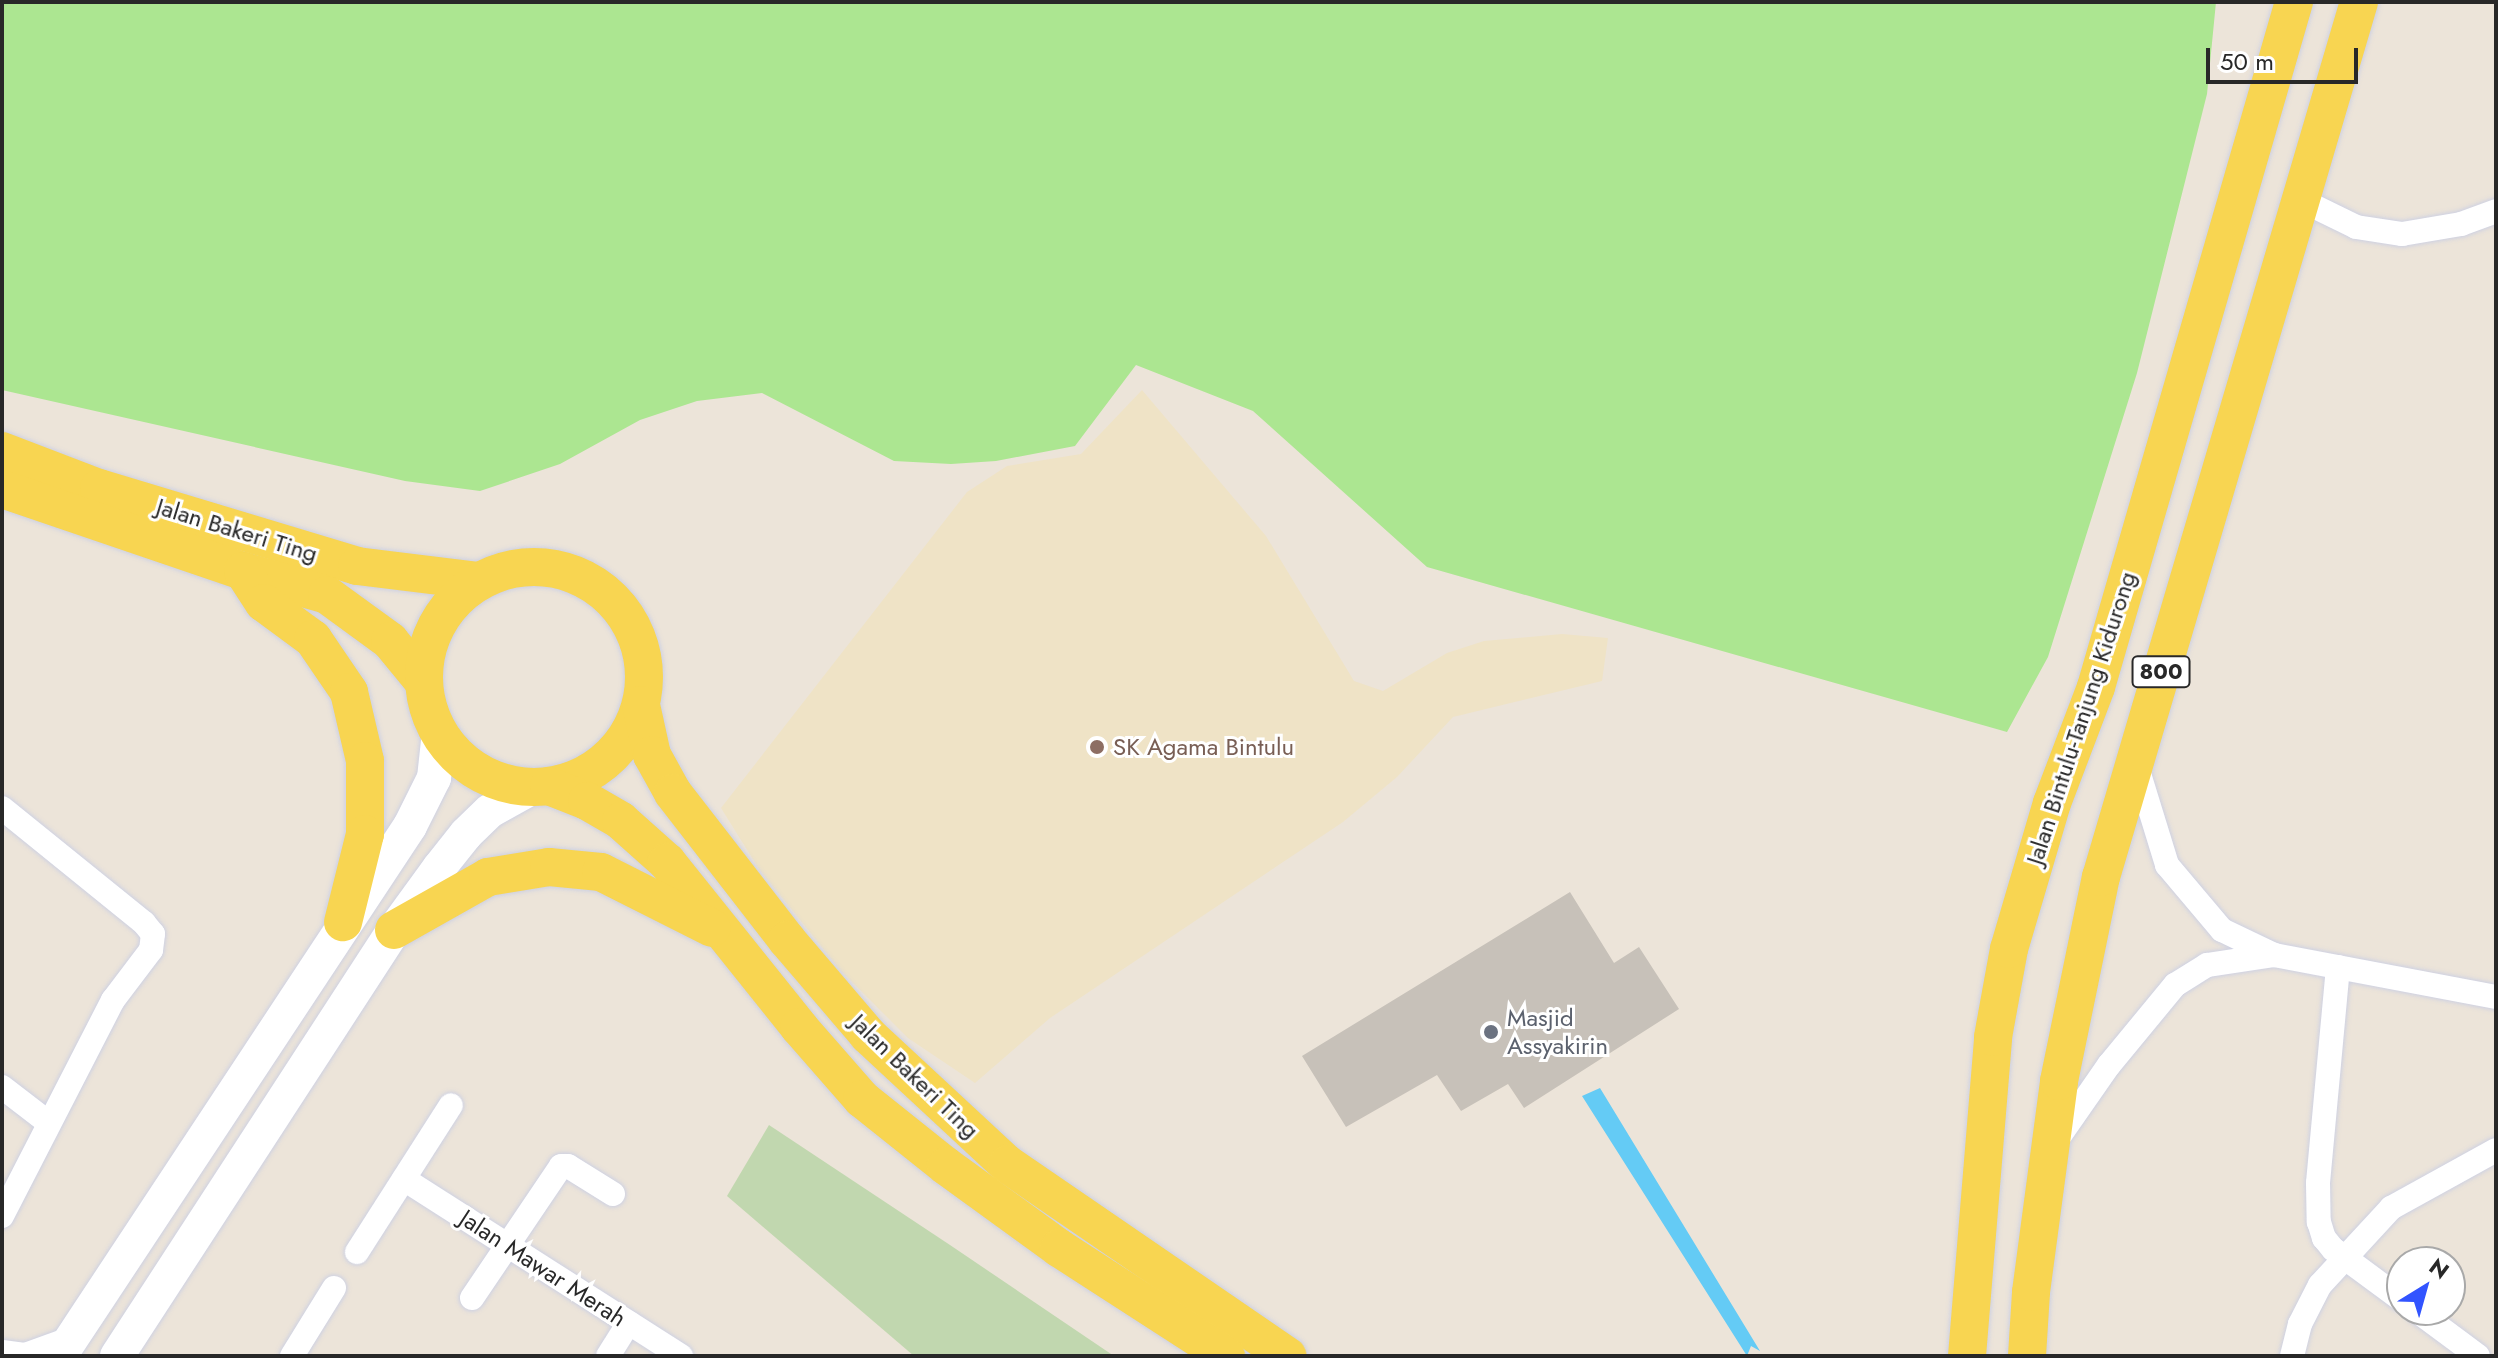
<!DOCTYPE html>
<style>
body{margin:0}
#map{position:relative;width:2498px;height:1358px;overflow:hidden;background:#ece4d9;font-family:Jost,sans-serif}
div>[style]{position:absolute}
.education>*{inset:0;background:#efe3c6}
.green>*{inset:0;background:#ace691}
.cemetery>*{inset:0;background:#c1d7af}
.water>*{inset:0;background:#64cbf5}
.building>*{inset:0;background:#c7c1b9}
.roads{filter:drop-shadow(0 0 2px #ced1e2) drop-shadow(0 0 2px #ced1e2)}
.street>*{height:24px;margin:-12px;padding:0 12px;transform-origin:12px;border-radius:12px;background:#fff}
.secondary>*{height:34px;margin:-17px;padding:0 17px;transform-origin:17px;border-radius:17px;background:#fff}
.primary>*{height:38px;margin:-19px;padding:0 19px;transform-origin:19px;border-radius:19px;background:#f8d551}
.primary>.ring{margin:-19px;padding:0;box-sizing:content-box;background:none;border:38px solid #f8d551;border-radius:50%}
.dots>*{width:22px;height:22px;translate:-50% -50%;box-sizing:border-box;border:4px solid #fff;border-radius:50%}
span{translate:-50% -50%;white-space:nowrap;text-align:center;line-height:1.15;-webkit-text-stroke:6px #fff;paint-order:stroke}
.shield-label span{padding:2px 6px;background:#fff;border:2px solid;border-radius:6px;-webkit-text-stroke-width:0}
.shield-label{font-size:22px;color:#282828;font-weight:700}
.street-label{font-size:24px;color:#282828}
.education-label{font-size:24px;color:#785e54}
.left{translate:0 -50%;text-align:left}
.worship-label{font-size:24px;color:#5b616d}
.frame{position:absolute;inset:0;border:4px solid #282828;pointer-events:none}
.north{position:absolute;left:2386px;top:1246px;width:80px;height:80px;box-sizing:border-box;background:#fff;border:2px solid #a9a9a9;border-radius:50%;rotate:37deg;font-size:22px;font-weight:700;line-height:32px;text-align:center;color:#282828}
.north::after{content:'';display:block;margin:auto;width:28px;height:36px;background:#3254ff;clip-path:polygon(50% 0,100% 100%,50% 72%,0 100%)}
.scale{position:absolute;left:2206px;top:48px;width:152px;height:36px;box-sizing:border-box;border:4px solid #282828;border-top:0;padding-left:10px;font-size:24px;line-height:28px;white-space:nowrap;color:#282828;-webkit-text-stroke:6px #fff;paint-order:stroke}
</style>
<div id="map">
<div class="education">
<div style="clip-path:polygon(1142px 390px,1266px 536px,1354px 681px,1383px 691px,1447px 653px,1484px 641px,1562px 634px,1608px 638px,1602px 681px,1453px 717px,1397px 777px,1343px 822px,1050px 1018px,975px 1083px,908px 1038px,841px 971px,759px 869px,721px 808px,967px 492px,1007px 466px,1081px 454px)"></div>
</div>
<div class="green">
<div style="clip-path:polygon(2px 2px,2216px 2px,2207px 94px,2137px 373px,2048px 657px,2007px 732px,1427px 567px,1253px 411px,1136px 365px,1075px 446px,996px 461px,951px 464px,894px 461px,762px 393px,697px 401px,640px 420px,560px 464px,480px 491px,405px 481px,2px 390px)"></div>
</div>
<div class="cemetery">
<div style="clip-path:polygon(769px 1125px,950px 1245px,1114px 1356px,914px 1356px,727px 1196px)"></div>
</div>
<div class="water">
<div style="clip-path:polygon(1600px 1088px,1760px 1351px,1751px 1346px,1747px 1356px,1582px 1096px)"></div>
</div>
<div class="building">
<div style="clip-path:polygon(1570px 892px,1614px 963px,1639px 947px,1679px 1009px,1524px 1108px,1508px 1084px,1461px 1111px,1437px 1075px,1346px 1127px,1302px 1056px)"></div>
</div>
<div class="roads">
<div class="street">
<div style="left:2301px;top:200px;width:61px;rotate:26.1deg"></div>
<div style="left:2356px;top:227px;width:47px;rotate:8.7deg"></div>
<div style="left:2402px;top:234px;width:60px;rotate:-9.6deg"></div>
<div style="left:2461px;top:224px;width:37px;rotate:-20deg"></div>
<div style="left:2136px;top:764px;width:106px;rotate:72.9deg"></div>
<div style="left:2167px;top:865px;width:85px;rotate:49.8deg"></div>
<div style="left:2222px;top:930px;width:58px;rotate:25.7deg"></div>
<div style="left:2274px;top:955px;width:226px;rotate:10.7deg"></div>
<div style="left:2px;top:808px;width:183px;rotate:39deg"></div>
<div style="left:144px;top:923px;width:14px;rotate:51deg"></div>
<div style="left:153px;top:934px;width:16px;rotate:97deg"></div>
<div style="left:151px;top:950px;width:63px;rotate:127.2deg"></div>
<div style="left:113px;top:1000px;width:243px;rotate:117.2deg"></div>
<div style="left:2338px;top:967px;width:217px;rotate:95.3deg"></div>
<div style="left:2318px;top:1183px;width:39px;rotate:89deg"></div>
<div style="left:2319px;top:1222px;width:17px;rotate:73deg"></div>
<div style="left:2324px;top:1238px;width:14px;rotate:51deg"></div>
<div style="left:2333px;top:1249px;width:86px;rotate:36.5deg"></div>
<div style="left:2px;top:1087px;width:59px;rotate:37.5deg"></div>
<div style="left:2054px;top:1144px;width:96px;rotate:-55.2deg"></div>
<div style="left:2109px;top:1065px;width:104px;rotate:-50.5deg"></div>
<div style="left:2175px;top:985px;width:38px;rotate:-32deg"></div>
<div style="left:2207px;top:965px;width:68px;rotate:-8.5deg"></div>
<div style="left:404px;top:1179px;width:329px;rotate:32.6deg"></div>
<div style="left:357px;top:1252px;width:174px;rotate:-57.4deg"></div>
<div style="left:472px;top:1298px;width:159px;rotate:-56deg"></div>
<div style="left:561px;top:1166px;width:7px"></div>
<div style="left:568px;top:1166px;width:53px;rotate:31.9deg"></div>
<div style="left:2416px;top:1310px;width:77px;rotate:36.6deg"></div>
<div style="left:2px;top:1352px;width:23px;rotate:7deg"></div>
<div style="left:25px;top:1355px;width:50px;rotate:-19.9deg"></div>
<div style="left:292px;top:1356px;width:80px;rotate:-58.3deg"></div>
<div style="left:608px;top:1356px;width:39px;rotate:-58deg"></div>
<div style="left:2292px;top:1356px;width:33px;rotate:-76deg"></div>
<div style="left:2300px;top:1324px;width:44px;rotate:-62.9deg"></div>
<div style="left:2320px;top:1285px;width:105px;rotate:-47.3deg"></div>
<div style="left:2391px;top:1208px;width:120px;rotate:-28.9deg"></div>
</div>
<div class="secondary">
<div style="left:60px;top:1356px;width:635px;rotate:-56.56deg"></div>
<div style="left:410px;top:826px;width:54px;rotate:-63.4deg"></div>
<div style="left:434px;top:778px;width:46px;rotate:-83.8deg"></div>
<div style="left:117px;top:1356px;width:508px;rotate:-56.97deg"></div>
<div style="left:394px;top:930px;width:77px;rotate:-54deg"></div>
<div style="left:439px;top:868px;width:43px;rotate:-51.5deg"></div>
<div style="left:466px;top:834px;width:33px;rotate:-44deg"></div>
<div style="left:490px;top:811px;width:49px;rotate:-29.2deg"></div>
</div>
<div class="primary">
<div style="left:2px;top:451px;width:104px;rotate:20.9deg"></div>
<div style="left:99px;top:488px;width:270px;rotate:16.8deg"></div>
<div style="left:357px;top:566px;width:123px;rotate:7deg"></div>
<div style="left:2px;top:489px;width:255px;rotate:18.8deg"></div>
<div style="left:243px;top:571px;width:87px;rotate:15.9deg"></div>
<div style="left:327px;top:595px;width:78px;rotate:36.1deg"></div>
<div style="left:390px;top:641px;width:52px;rotate:50.5deg"></div>
<div class="ring" style="left:424px;top:567px;width:182px;height:182px"></div>
<div style="left:243px;top:571px;width:38px;rotate:57deg"></div>
<div style="left:264px;top:603px;width:61px;rotate:36.3deg"></div>
<div style="left:313px;top:639px;width:64px;rotate:55.8deg"></div>
<div style="left:349px;top:692px;width:71px;rotate:76.9deg"></div>
<div style="left:365px;top:761px;width:73px;rotate:90deg"></div>
<div style="left:365px;top:834px;width:91px;rotate:104deg"></div>
<div style="left:641px;top:705px;width:51px;rotate:77.6deg"></div>
<div style="left:652px;top:755px;width:43px;rotate:61.1deg"></div>
<div style="left:673px;top:793px;width:186px;rotate:52.2deg"></div>
<div style="left:787px;top:940px;width:125px;rotate:49.5deg"></div>
<div style="left:868px;top:1035px;width:190px;rotate:42.9deg"></div>
<div style="left:1007px;top:1164px;width:340px;rotate:34.4deg"></div>
<div style="left:549px;top:786px;width:41px;rotate:21.5deg"></div>
<div style="left:587px;top:801px;width:39px;rotate:30deg"></div>
<div style="left:621px;top:821px;width:62px;rotate:41.7deg"></div>
<div style="left:667px;top:862px;width:211px;rotate:51.3deg"></div>
<div style="left:799px;top:1027px;width:96px;rotate:48.8deg"></div>
<div style="left:862px;top:1099px;width:107px;rotate:38.6deg"></div>
<div style="left:946px;top:1166px;width:140px;rotate:36deg"></div>
<div style="left:1059px;top:1248px;width:199px;rotate:32.9deg"></div>
<div style="left:394px;top:930px;width:108px;rotate:-29.4deg"></div>
<div style="left:488px;top:877px;width:62px;rotate:-9.3deg"></div>
<div style="left:549px;top:867px;width:52px;rotate:5.5deg"></div>
<div style="left:601px;top:872px;width:124px;rotate:26.8deg"></div>
<div style="left:1967px;top:1356px;width:320px;rotate:-85.3deg"></div>
<div style="left:1993px;top:1037px;width:89px;rotate:-79.7deg"></div>
<div style="left:2009px;top:949px;width:152px;rotate:-73.6deg"></div>
<div style="left:2052px;top:803px;width:124px;rotate:-69.2deg"></div>
<div style="left:2096px;top:687px;width:713px;rotate:-73.88deg"></div>
<div style="left:2027px;top:1356px;width:64px;rotate:-86.4deg"></div>
<div style="left:2031px;top:1292px;width:213px;rotate:-82.4deg"></div>
<div style="left:2059px;top:1081px;width:208px;rotate:-78.4deg"></div>
<div style="left:2101px;top:877px;width:912px;rotate:-73.57deg"></div>
</div>
</div>
<div class="dots">
<div style="left:1097px;top:747px;background:#8d6e63"></div>
<div style="left:1491px;top:1032px;background:#6b7280"></div>
</div>
<div class="shield-label">
<span style="left:2161px;top:672px">800</span>
</div>
<div class="street-label">
<span style="left:237px;top:530px;rotate:17deg">Jalan Bakeri Ting</span>
<span style="left:2081px;top:718px;rotate:-72deg">Jalan Bintulu-Tanjung Kidurong</span>
<span style="left:915px;top:1076px;rotate:44deg">Jalan Bakeri Ting</span>
<span style="left:543px;top:1268px;rotate:33deg">Jalan Mawar Merah</span>
</div>
<div class="education-label">
<span class="left" style="left:1113px;top:747px">SK Agama Bintulu</span>
</div>
<div class="worship-label">
<span class="left" style="left:1507px;top:1032px">Masjid<br>Assyakirin</span>
</div>
<div class="frame"></div>
<div class="north">N</div>
<div class="scale">50 m</div>
</div>
